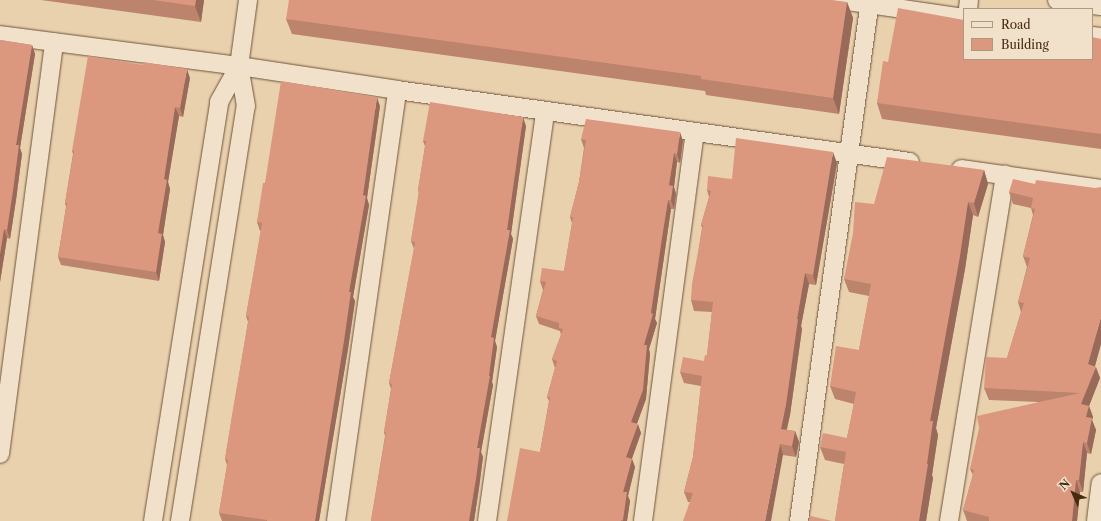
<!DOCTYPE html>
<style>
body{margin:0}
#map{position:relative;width:1101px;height:521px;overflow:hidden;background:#e9d1ae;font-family:"Libre Caslon Text",serif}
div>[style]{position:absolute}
.roads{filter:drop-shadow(0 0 1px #705438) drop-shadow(0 0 1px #705438)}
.street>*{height:18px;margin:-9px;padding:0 9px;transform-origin:9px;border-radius:9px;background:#f1e1ca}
.wall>*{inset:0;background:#bc836d}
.shaded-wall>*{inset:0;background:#996a59}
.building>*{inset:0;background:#db987f}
span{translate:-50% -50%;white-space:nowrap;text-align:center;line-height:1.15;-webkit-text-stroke:4px #f1e1ca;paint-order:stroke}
.legend{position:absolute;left:963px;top:8px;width:130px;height:52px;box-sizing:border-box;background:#f1e1ca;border:1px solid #ad9880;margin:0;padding:5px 7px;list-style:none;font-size:12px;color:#472a10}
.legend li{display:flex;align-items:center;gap:8px;height:20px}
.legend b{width:20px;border:1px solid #ad9880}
.north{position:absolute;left:1053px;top:473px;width:40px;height:40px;-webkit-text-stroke:3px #f1e1ca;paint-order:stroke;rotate:315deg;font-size:11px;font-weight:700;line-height:16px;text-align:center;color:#472a10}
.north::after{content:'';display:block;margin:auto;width:14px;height:18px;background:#472a10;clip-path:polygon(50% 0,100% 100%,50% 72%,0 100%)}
</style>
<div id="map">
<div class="roads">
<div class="street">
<div style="left:841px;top:0;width:124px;rotate:8.3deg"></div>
<div style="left:1057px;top:0;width:44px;rotate:7.8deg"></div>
<div style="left:968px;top:9px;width:9px;rotate:-84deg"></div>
<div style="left:0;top:35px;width:241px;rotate:7.4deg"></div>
<div style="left:239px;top:66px;width:160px;rotate:8.6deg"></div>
<div style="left:397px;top:90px;width:518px;rotate:7.99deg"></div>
<div style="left:1092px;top:36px;width:9px;rotate:6deg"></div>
<div style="left:961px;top:169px;width:141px;rotate:8.1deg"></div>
<div style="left:0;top:454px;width:415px;rotate:-82.5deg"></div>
<div style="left:153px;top:521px;width:424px;rotate:-81deg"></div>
<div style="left:219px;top:102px;width:41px;rotate:-60.9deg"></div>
<div style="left:180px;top:521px;width:420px;rotate:-81deg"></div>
<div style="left:246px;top:106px;width:41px;rotate:-99.9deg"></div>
<div style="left:239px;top:66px;width:67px;rotate:-82.2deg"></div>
<div style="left:336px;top:521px;width:435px;rotate:-81.9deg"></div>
<div style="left:487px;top:521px;width:414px;rotate:-81.9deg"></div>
<div style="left:643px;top:521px;width:392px;rotate:-82.4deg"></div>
<div style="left:799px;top:521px;width:526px;rotate:-82.24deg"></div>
<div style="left:949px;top:521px;width:351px;rotate:-80.8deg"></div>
<div style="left:1096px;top:521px;width:38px;rotate:-83deg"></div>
</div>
</div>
<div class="wall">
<div style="clip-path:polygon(41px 0,204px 0,201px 22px)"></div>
<div style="clip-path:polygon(847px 2px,853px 18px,839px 114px,706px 95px,705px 91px,292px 34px,286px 19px)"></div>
<div style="clip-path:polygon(1101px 39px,1101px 149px,882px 119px,877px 103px,888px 62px,964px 59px)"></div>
<div style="clip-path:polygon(0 40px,32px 45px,35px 54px,20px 148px,22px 154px,16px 200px,10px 239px,7px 238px,0 282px)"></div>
<div style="clip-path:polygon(190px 78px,183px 117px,179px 116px,168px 182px,170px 189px,163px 235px,165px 242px,159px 281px,61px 265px,58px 257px,66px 207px,65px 203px,73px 154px,72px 151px)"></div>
<div style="clip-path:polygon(380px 106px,367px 198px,369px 205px,353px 297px,355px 301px,348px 349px,319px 521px,222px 521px,219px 513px,227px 465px,225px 459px,248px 322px,246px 316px,261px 231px,260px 231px,257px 222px,265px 183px)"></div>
<div style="clip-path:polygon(526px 126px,511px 234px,513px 239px,495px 341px,497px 347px,492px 382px,493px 385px,481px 452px,483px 457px,479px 488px,474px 521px,371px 521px,385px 436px,384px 432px,391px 389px,389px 383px,414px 249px,411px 241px,419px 193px,418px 190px,425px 146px,423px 141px)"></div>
<div style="clip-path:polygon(581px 139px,683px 141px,680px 163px,677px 162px,674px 187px,676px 194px,674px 209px,671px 209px,655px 319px,657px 323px,649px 349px,650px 354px,646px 399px,637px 424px,641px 433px,632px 459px,635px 467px,628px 496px,630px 501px,627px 521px,507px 521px,540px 452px,549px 401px,547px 397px,555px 368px,552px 359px,561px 335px,560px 331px,539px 324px,536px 316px,543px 290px,540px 281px,564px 271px,572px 223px,570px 217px,579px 182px,584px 148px)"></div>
<div style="clip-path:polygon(837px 163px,816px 285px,809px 284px,801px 326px,802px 329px,790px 415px,787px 430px,795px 431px,799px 442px,796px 457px,783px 455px,690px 502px,688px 502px,684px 492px,693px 457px,701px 386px,684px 383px,680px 372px,704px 361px,707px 355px,712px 312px,694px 311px,691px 300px,702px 228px,701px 225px,709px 197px,707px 190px,732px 179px)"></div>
<div style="clip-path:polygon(984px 170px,988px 184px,978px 217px,973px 215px,965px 269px,936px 428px,938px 435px,932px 475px,933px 478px,926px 521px,835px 521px,844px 464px,825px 460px,820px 447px,847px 438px,854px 404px,835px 399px,830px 386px,859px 350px,869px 296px,849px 292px,844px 279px,874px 204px)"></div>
<div style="clip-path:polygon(1035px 184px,1101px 344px,1095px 366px,1100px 378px,1089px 406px,1093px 417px,1092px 420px,1096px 430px,1091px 454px,1087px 453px,1083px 492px,1080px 492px,1077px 521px,967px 521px,963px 510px,973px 475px,970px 469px,1039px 402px,989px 400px,984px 388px,1007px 358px,1021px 312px,1018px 302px,1027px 267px,1023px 256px,1033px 215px,1031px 208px,1013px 204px,1009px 192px)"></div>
</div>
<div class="shaded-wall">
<div style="clip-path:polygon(196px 0,204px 0,201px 22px,195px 6px)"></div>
<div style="clip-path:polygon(847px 2px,853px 18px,839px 114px,833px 98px)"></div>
<div style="clip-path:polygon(32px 45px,35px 54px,20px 148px,22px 154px,16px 200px,10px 239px,7px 230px,16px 145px)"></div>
<div style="clip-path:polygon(187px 69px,190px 78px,183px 117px,180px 108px)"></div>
<div style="clip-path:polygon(377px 97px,380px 106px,367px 198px,369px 205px,353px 297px,355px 301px,348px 349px,319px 521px,315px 521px,349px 292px)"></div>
<div style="clip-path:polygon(175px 107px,179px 116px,168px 182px,170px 189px,163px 235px,165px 242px,159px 281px,156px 272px,158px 233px,164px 179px)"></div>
<div style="clip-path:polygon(523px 117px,526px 126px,511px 234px,513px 239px,495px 341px,497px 347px,492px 382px,493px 385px,481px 452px,483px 457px,479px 488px,474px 521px,469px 521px,477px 448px,489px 376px,491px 337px,507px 230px)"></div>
<div style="clip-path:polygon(680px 132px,683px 141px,680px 163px,677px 154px)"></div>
<div style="clip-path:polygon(833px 152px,837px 163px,816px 285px,813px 275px)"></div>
<div style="clip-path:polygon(674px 153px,677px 162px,674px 187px,676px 194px,674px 209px,671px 200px,669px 185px)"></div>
<div style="clip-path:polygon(984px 170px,988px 184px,978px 217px,974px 203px)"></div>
<div style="clip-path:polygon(668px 200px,671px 209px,655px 319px,657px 323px,649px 349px,650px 354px,646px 399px,634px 431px,631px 422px)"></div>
<div style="clip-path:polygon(968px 202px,973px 215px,965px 269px,936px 428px,938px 435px,932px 475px,933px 478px,926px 521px,919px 521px,927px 464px,930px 421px)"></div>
<div style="clip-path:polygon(4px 229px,7px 238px,0 282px,0 254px)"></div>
<div style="clip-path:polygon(805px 273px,809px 284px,801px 326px,802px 329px,790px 415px,784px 439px,781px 429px,797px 319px)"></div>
<div style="clip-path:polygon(1101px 317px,1101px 344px,1093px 373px,1096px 367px,1100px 378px,1089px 406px,1093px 417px,1092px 420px,1096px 430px,1091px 454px,1087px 443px,1081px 404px,1088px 364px)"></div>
<div style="clip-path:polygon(638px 424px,641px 433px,629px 466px,626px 457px)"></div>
<div style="clip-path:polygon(795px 431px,799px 442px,796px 457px,792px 446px)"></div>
<div style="clip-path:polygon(1083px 442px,1087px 453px,1083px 492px,1079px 480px)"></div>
<div style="clip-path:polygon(780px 444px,783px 455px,771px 521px,765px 521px)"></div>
<div style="clip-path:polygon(632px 459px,635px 467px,628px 496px,630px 501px,627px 521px,623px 521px,623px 492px)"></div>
<div style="clip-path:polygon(1076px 480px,1080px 492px,1077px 521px,1072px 521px)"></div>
</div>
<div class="building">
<div style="clip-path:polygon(153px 0,196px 0,195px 6px)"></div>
<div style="clip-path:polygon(289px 0,832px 0,847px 2px,833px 98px,701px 79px,701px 76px,286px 19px)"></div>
<div style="clip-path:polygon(898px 8px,964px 20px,964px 59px,1092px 59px,1092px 37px,1101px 39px,1101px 134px,877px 103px,883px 61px,888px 62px)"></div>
<div style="clip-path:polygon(0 40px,32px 45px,16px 145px,19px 145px,13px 191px,7px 230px,4px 229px,0 254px)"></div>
<div style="clip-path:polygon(88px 56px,143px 65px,143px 62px,187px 69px,180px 108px,175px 107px,164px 179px,167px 180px,158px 233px,162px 234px,156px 272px,58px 257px,67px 203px,65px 203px,74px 151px,72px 151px)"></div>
<div style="clip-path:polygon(281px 81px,377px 97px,363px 195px,366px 196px,349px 292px,351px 292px,344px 341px,315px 521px,267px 521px,267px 520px,219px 513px,228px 460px,225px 459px,233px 409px,249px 317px,246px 316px,262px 223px,257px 222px,263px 183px,265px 183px)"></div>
<div style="clip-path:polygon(430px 102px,523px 117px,507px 230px,510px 230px,491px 337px,494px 338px,489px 376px,490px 376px,477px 448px,480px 448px,476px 479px,469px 521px,371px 521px,386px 432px,384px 432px,392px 384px,389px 383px,415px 242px,411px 241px,419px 190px,418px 190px,426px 141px,423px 141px)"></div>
<div style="clip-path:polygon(586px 119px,680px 132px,677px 154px,674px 153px,669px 185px,673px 186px,671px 200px,668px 200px,662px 238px,651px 313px,653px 314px,644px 345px,647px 345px,643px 390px,631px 422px,638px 424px,626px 457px,632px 459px,623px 492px,627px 492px,623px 520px,621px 520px,621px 521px,507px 521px,520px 448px,540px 452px,550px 397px,547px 397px,557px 361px,552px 359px,563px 329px,559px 328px,559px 323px,536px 316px,546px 282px,540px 281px,542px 268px,564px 271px,573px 217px,570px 217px,579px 182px,586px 140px,581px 139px)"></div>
<div style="clip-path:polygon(736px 138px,833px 152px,813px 275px,805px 273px,797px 319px,798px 319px,786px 405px,781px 429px,795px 431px,792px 446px,780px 444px,765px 521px,683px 521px,693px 493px,684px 492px,693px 457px,702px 376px,680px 372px,683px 357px,704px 361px,705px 355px,707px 355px,713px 302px,691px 300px,692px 284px,703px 225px,701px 225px,711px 191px,707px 190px,708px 176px,732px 179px)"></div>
<div style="clip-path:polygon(887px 157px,984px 170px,974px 203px,968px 202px,960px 256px,930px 421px,933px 421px,927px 464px,928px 464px,919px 521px,835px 521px,846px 452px,820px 447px,823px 433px,847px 438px,856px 392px,830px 386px,836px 346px,859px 350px,871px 284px,844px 279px,853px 233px,855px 202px,874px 204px)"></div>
<div style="clip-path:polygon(1013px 179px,1035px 184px,1036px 180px,1095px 188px,1101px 187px,1101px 317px,1088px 364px,1096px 367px,1081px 404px,1089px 406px,1086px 417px,1092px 418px,1087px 443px,1083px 442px,1079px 480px,1076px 480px,1072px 521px,989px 521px,989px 517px,963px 510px,974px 470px,970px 469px,979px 428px,977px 416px,1080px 393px,984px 388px,986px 357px,1007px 358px,1024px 303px,1018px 302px,1030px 258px,1023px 256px,1035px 209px,1031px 208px,1033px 198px,1009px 192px)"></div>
<div style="clip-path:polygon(811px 516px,832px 521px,809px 521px)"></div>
</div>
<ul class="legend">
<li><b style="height:5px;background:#f1e1ca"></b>Road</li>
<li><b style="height:11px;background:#db987f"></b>Building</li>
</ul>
<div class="north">N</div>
</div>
